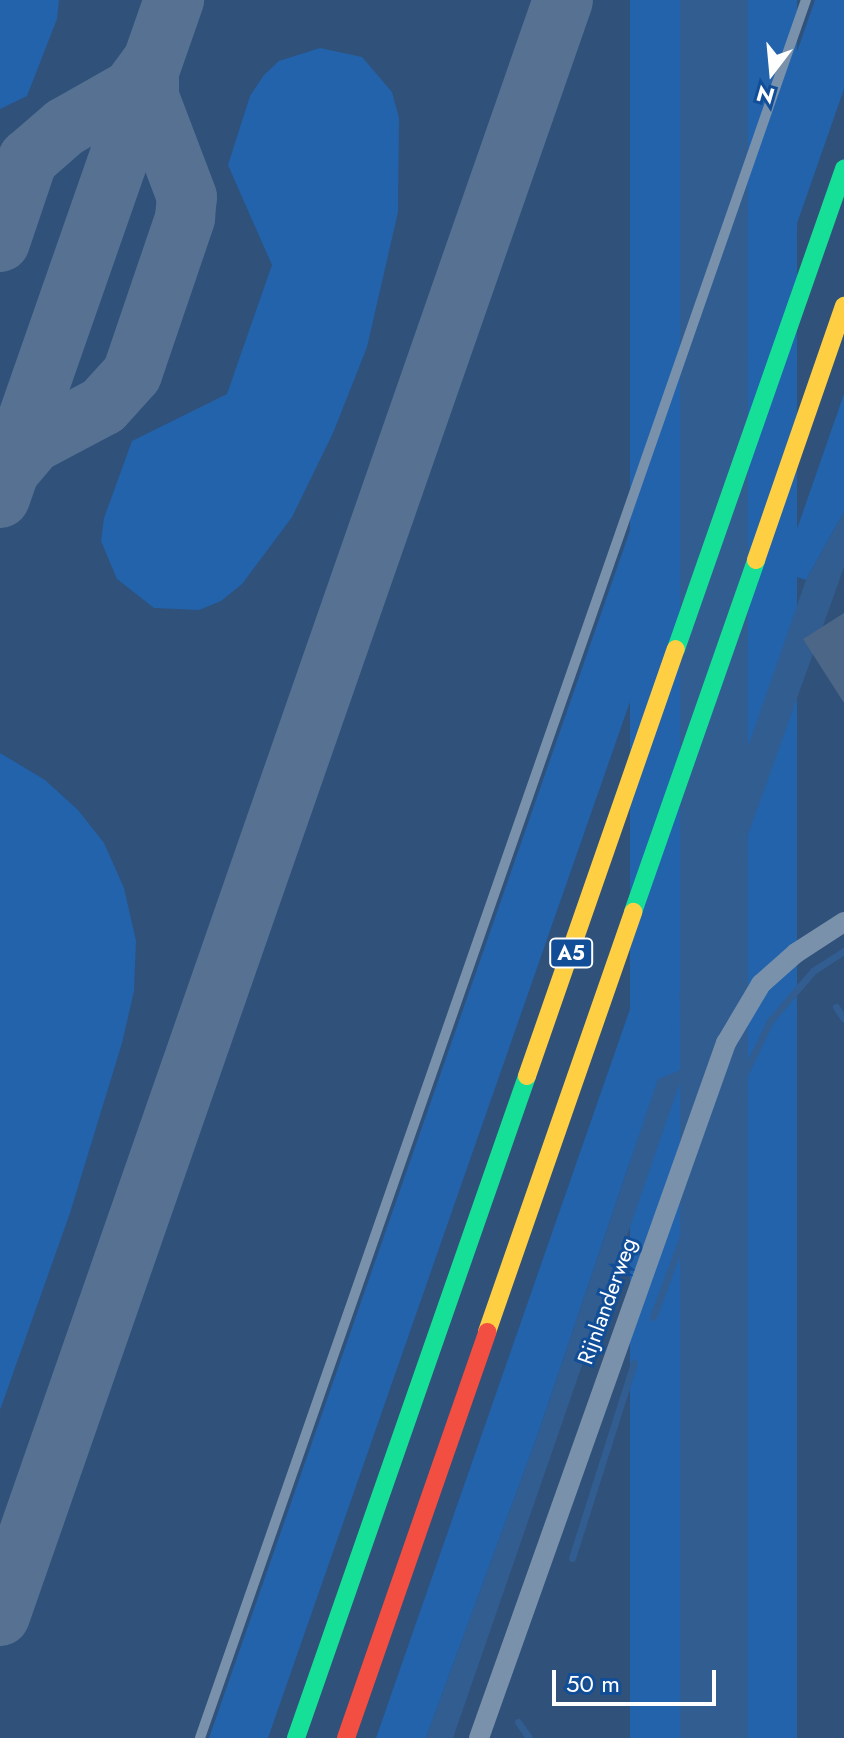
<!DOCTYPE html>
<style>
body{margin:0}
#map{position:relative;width:844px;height:1738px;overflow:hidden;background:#305179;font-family:Jost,sans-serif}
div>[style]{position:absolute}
.green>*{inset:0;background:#2263ac;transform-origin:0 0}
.water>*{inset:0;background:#325d91;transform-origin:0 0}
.stream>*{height:7px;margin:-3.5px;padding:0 3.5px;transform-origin:3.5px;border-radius:3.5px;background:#325d91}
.taxiway>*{height:60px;margin:-30px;padding:0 30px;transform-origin:30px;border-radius:30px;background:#567192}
.building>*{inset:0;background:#4b6686}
.lane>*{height:10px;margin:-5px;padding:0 5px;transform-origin:5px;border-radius:5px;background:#7991ab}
.street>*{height:20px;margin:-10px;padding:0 10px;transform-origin:10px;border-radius:10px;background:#7991ab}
.fast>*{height:18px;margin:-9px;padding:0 9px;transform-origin:9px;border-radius:9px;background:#16e098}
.slow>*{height:18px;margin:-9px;padding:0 9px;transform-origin:9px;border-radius:9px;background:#ffcf43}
.jam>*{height:18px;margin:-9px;padding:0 9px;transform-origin:9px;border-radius:9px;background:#f24e42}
span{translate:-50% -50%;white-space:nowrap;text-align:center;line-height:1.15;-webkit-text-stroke:6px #124e97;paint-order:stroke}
.shield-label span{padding:2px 6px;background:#124e97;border:2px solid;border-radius:6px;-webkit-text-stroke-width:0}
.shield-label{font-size:20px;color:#fff;font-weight:700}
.street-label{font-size:22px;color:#fff}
.north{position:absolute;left:732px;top:32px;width:80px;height:80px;-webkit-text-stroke:6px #124e97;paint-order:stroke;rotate:196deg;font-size:22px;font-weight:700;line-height:32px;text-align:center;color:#fff}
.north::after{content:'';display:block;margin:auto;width:28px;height:36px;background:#fff;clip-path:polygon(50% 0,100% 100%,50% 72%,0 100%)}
.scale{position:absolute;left:552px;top:1670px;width:164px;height:36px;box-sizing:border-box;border:4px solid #fff;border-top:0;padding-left:10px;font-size:24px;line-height:28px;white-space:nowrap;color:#fff;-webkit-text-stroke:6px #124e97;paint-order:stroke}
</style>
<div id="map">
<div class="green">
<div style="clip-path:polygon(0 0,59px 0,57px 19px,27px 96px,0 109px)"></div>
<div style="left:630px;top:0;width:50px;height:1841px"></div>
<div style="left:748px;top:0;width:49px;height:1841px"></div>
<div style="clip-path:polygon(815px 0,844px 0,844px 89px,268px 1738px,209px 1738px)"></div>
<div style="clip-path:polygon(320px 48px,362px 57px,392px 92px,399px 118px,398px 212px,367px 347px,333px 433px,292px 517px,242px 584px,221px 601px,199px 610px,154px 608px,117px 579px,101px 541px,104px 518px,132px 441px,227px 394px,272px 265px,228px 165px,250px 96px,264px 75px,279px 61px)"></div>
<div style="clip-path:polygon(844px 394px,844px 512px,806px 580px,782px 572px)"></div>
<div style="clip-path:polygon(0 753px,45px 780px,78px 810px,104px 843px,124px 888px,136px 941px,134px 991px,122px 1043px,70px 1213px,0 1410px)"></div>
<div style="clip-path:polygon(689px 916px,679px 997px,658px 1079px,538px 1434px,426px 1738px,376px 1738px,660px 923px)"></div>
</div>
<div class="water">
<div style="left:680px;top:0;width:68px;height:1841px"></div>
<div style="clip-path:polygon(844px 512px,844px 567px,717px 922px,704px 996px,684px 1002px,679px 997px,689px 916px,806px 580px)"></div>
<div style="clip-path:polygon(685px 1068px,453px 1738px,426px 1738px,538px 1434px,658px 1079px)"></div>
</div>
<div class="stream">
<div style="left:836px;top:1007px;width:14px;rotate:56deg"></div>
<div style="left:653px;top:1317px;width:252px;rotate:-69.6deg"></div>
<div style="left:741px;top:1081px;width:67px;rotate:-64.2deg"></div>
<div style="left:770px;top:1021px;width:66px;rotate:-49.3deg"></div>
<div style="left:813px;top:971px;width:37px;rotate:-33deg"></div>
<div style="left:572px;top:1558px;width:205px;rotate:-72.4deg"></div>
<div style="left:518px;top:1722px;width:19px;rotate:55deg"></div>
</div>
<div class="taxiway">
<div style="left:0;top:242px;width:88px;rotate:-71.4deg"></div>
<div style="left:28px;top:159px;width:49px;rotate:-40.9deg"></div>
<div style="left:65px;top:127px;width:77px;rotate:-29.6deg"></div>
<div style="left:132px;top:89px;width:29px;rotate:-54deg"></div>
<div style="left:7px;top:474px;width:40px;rotate:-50deg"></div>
<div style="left:33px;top:443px;width:79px;rotate:-27.9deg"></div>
<div style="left:103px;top:406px;width:43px;rotate:-47.8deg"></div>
<div style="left:132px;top:374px;width:165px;rotate:-71.2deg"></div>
<div style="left:185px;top:218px;width:21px;rotate:-85deg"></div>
<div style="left:187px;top:197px;width:107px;rotate:-110.8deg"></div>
<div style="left:149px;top:97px;width:31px;rotate:-90deg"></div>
<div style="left:0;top:498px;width:528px;rotate:-70.74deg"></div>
<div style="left:0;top:1616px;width:1711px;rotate:-70.79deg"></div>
</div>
<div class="building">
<div style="clip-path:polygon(844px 613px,844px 703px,803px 639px)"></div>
</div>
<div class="lane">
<div style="left:200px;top:1738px;width:1841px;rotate:-70.78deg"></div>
</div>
<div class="street">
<div style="left:479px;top:1738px;width:738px;rotate:-70.44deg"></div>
<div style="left:726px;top:1043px;width:69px;rotate:-59.3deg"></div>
<div style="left:761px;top:984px;width:47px;rotate:-41.5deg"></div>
<div style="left:796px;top:953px;width:57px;rotate:-32.9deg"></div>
</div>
<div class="fast">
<div style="left:676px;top:649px;width:509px;rotate:-70.71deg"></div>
<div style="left:633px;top:912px;width:373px;rotate:-70.7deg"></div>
<div style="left:296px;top:1738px;width:701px;rotate:-70.76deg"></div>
</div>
<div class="slow">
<div style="left:756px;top:560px;width:269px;rotate:-70.9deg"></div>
<div style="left:527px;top:1076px;width:452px;rotate:-70.8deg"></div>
<div style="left:487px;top:1332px;width:445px;rotate:-70.8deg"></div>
</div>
<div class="jam">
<div style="left:346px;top:1738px;width:430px;rotate:-70.8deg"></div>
</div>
<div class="shield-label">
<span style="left:571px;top:953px">A5</span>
</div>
<div class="street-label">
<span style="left:607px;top:1301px;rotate:-70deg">Rijnlanderweg</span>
</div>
<div class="north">N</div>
<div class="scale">50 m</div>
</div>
